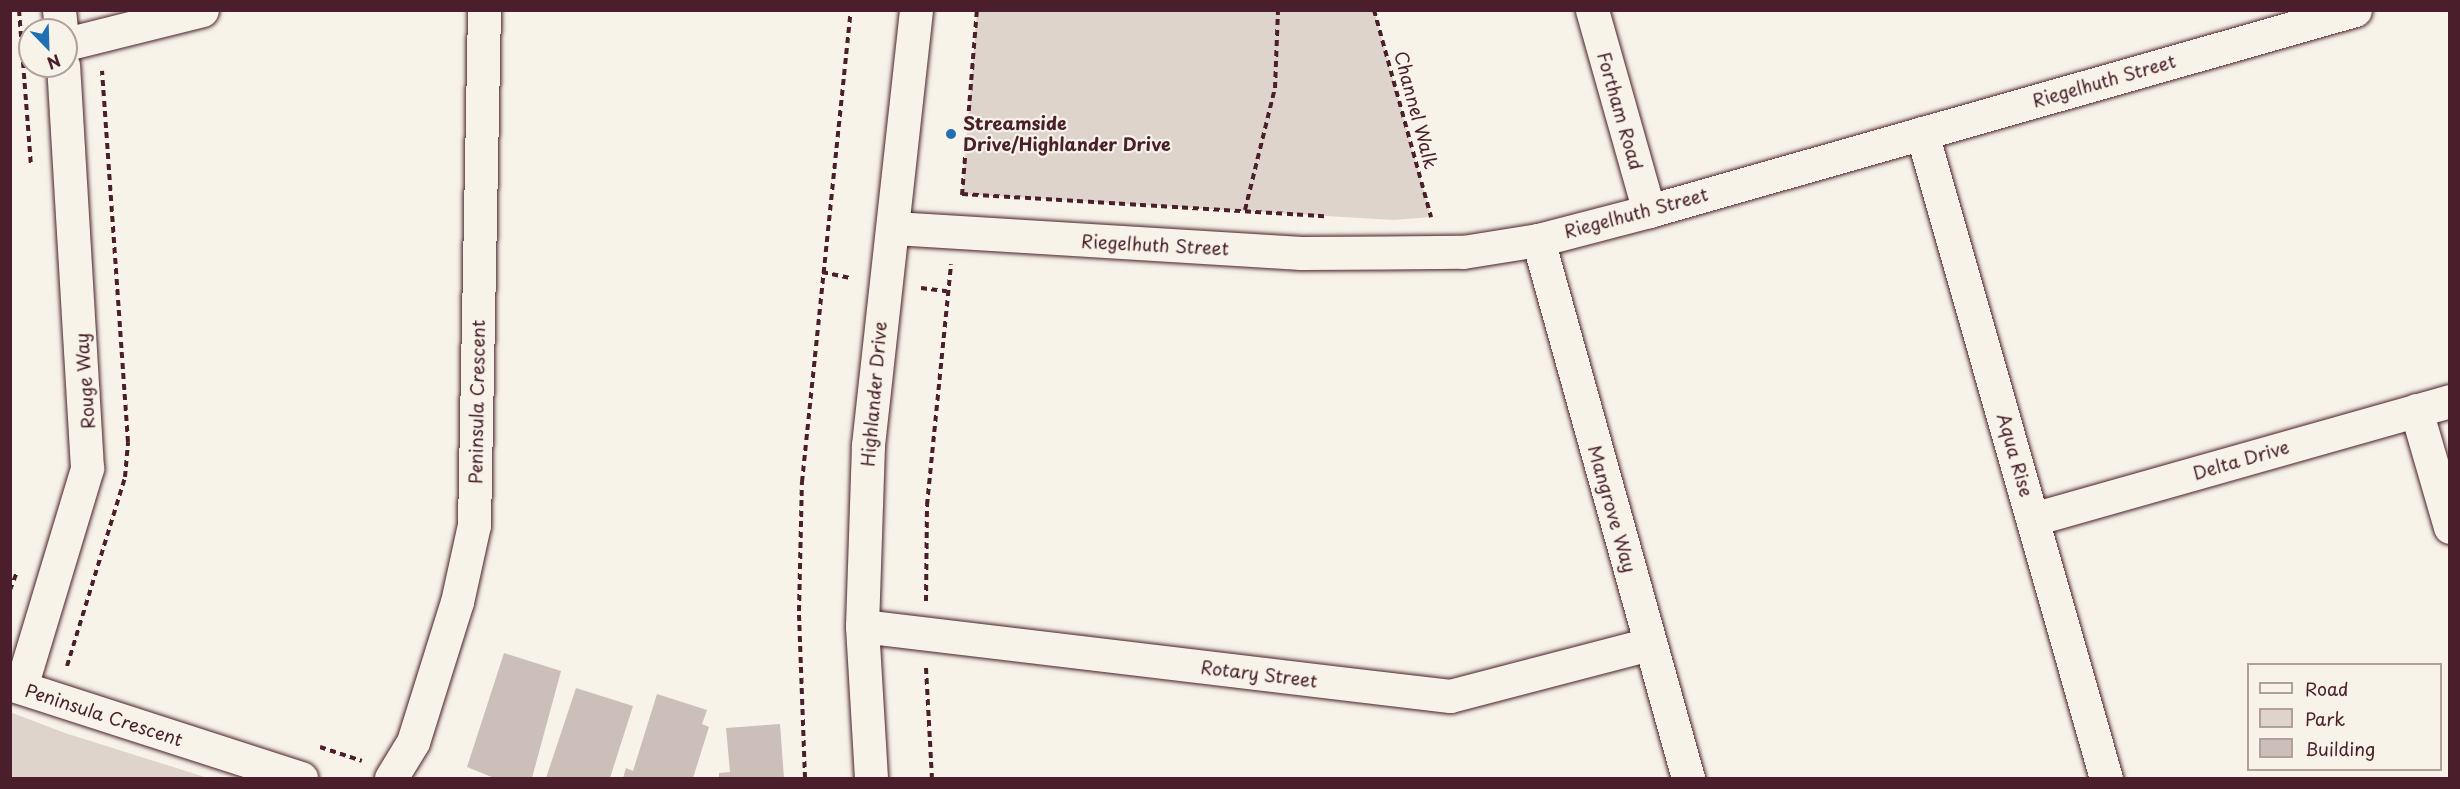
<!DOCTYPE html>
<style>
body{margin:0}
#map{position:relative;width:2460px;height:789px;overflow:hidden;background:#f7f3e8;font-family:"Playpen Sans",sans-serif}
div>[style]{position:absolute}
.green>*{inset:0;background:#ded4cc}
.building>*{inset:0;background:#ccbfb9}
.path>*{height:4px;margin-top:-2px;transform-origin:0;background:repeating-linear-gradient(90deg,#4a1f2b 0 6px,transparent 0 10.5px)}
.roads{filter:drop-shadow(0 0 2px #4a1f2b) drop-shadow(0 0 2px #4a1f2b)}
.street>*{height:33px;margin:-16.5px;padding:0 16.5px;transform-origin:16.5px;border-radius:16.5px;background:#f7f3e8}
.secondary>*{height:33px;margin:-16.5px;padding:0 16.5px;transform-origin:16.5px;border-radius:16.5px;background:#f7f3e8}
.dots>*{width:16px;height:16px;translate:-50% -50%;box-sizing:border-box;border:3px solid #f7f3e8;border-radius:50%}
span{translate:-50% -50%;white-space:nowrap;text-align:center;line-height:1.15;-webkit-text-stroke:4.5px #f7f3e8;paint-order:stroke}
.street-label{font-size:18px;color:#4a1f2b}
.poi-label{font-size:18px;color:#4a1f2b;font-weight:700}
.left{translate:0 -50%;text-align:left}
.frame{position:absolute;inset:0;border:12px solid #4a1f2b;pointer-events:none}
.legend{position:absolute;left:2247px;top:663px;width:195px;height:108px;box-sizing:border-box;background:#f7f3e8;border:2px solid #b29e9c;margin:0;padding:8px 10px;list-style:none;font-size:18px;color:#4a1f2b}
.legend li{display:flex;align-items:center;gap:12px;height:30px}
.legend b{width:30px;border:2px solid #b29e9c}
.north{position:absolute;left:18px;top:18px;width:60px;height:60px;box-sizing:border-box;background:#f7f3e8;border:2px solid #b29e9c;border-radius:50%;rotate:157deg;font-size:16px;font-weight:700;line-height:24px;text-align:center;color:#4a1f2b}
.north::after{content:'';display:block;margin:auto;width:21px;height:27px;background:#1f6fb2;clip-path:polygon(50% 0,100% 100%,50% 72%,0 100%)}
</style>
<div id="map">
<div class="green">
<div style="clip-path:polygon(1374px 10px,1431px 217px,1393px 220px,962px 194px,977px 11px)"></div>
<div style="clip-path:polygon(10px 712px,65px 733px,208px 778px,11px 778px)"></div>
</div>
<div class="building">
<div style="clip-path:polygon(504px 653px,561px 671px,532px 778px,494px 778px,467px 767px)"></div>
<div style="clip-path:polygon(576px 688px,633px 706px,610px 778px,546px 778px)"></div>
<div style="clip-path:polygon(657px 694px,707px 710px,702px 724px,709px 727px,693px 778px,623px 778px,626px 768px,633px 771px)"></div>
<div style="clip-path:polygon(780px 724px,784px 778px,719px 778px,719px 773px,730px 772px,726px 728px)"></div>
</div>
<div class="path">
<div style="left:19px;top:10px;width:155px;rotate:85.6deg"></div>
<div style="left:1374px;top:10px;width:215px;rotate:74.6deg"></div>
<div style="left:962px;top:194px;width:363px;rotate:3.5deg"></div>
<div style="left:962px;top:195px;width:186px;rotate:-85.4deg"></div>
<div style="left:1245px;top:210px;width:126px;rotate:-76.2deg"></div>
<div style="left:1275px;top:88px;width:78px;rotate:-87.8deg"></div>
<div style="left:822px;top:272px;width:30px;rotate:12deg"></div>
<div style="left:921px;top:288px;width:26px;rotate:7deg"></div>
<div style="left:10px;top:590px;width:17px;rotate:-69deg"></div>
<div style="left:926px;top:601px;width:96px;rotate:-89.4deg"></div>
<div style="left:927px;top:505px;width:242px;rotate:-84.3deg"></div>
<div style="left:67px;top:666px;width:198px;rotate:-72.9deg"></div>
<div style="left:125px;top:477px;width:35px;rotate:-85deg"></div>
<div style="left:128px;top:442px;width:372px;rotate:-94deg"></div>
<div style="left:926px;top:668px;width:110px;rotate:86.9deg"></div>
<div style="left:320px;top:747px;width:44px;rotate:18.4deg"></div>
<div style="left:805px;top:778px;width:167px;rotate:-92.1deg"></div>
<div style="left:799px;top:611px;width:129px;rotate:-88.7deg"></div>
<div style="left:802px;top:482px;width:475px;rotate:-84.1deg"></div>
</div>
<div class="roads">
<div class="street">
<div style="left:59px;top:10px;width:20px;rotate:84deg"></div>
<div style="left:1592px;top:10px;width:209px;rotate:74.2deg"></div>
<div style="left:66px;top:44px;width:140px;rotate:-14deg"></div>
<div style="left:1922px;top:133px;width:671px;rotate:74.08deg"></div>
<div style="left:894px;top:228px;width:408px;rotate:3.5deg"></div>
<div style="left:1301px;top:253px;width:162px;rotate:-0.4deg"></div>
<div style="left:1463px;top:252px;width:76px;rotate:-9.1deg"></div>
<div style="left:1538px;top:240px;width:115px;rotate:-14.6deg"></div>
<div style="left:1649px;top:211px;width:734px;rotate:-15.89deg"></div>
<div style="left:1538px;top:240px;width:559px;rotate:74.42deg"></div>
<div style="left:2416px;top:410px;width:122px;rotate:73.8deg"></div>
<div style="left:2033px;top:519px;width:433px;rotate:-15.8deg"></div>
<div style="left:862px;top:626px;width:592px;rotate:6.79deg"></div>
<div style="left:1450px;top:696px;width:207px;rotate:-14.6deg"></div>
<div style="left:10px;top:684px;width:306px;rotate:17.9deg"></div>
<div style="left:21px;top:687px;width:229px;rotate:-73.2deg"></div>
<div style="left:87px;top:468px;width:403px;rotate:-93.4deg"></div>
<div style="left:391px;top:778px;width:42px;rotate:-58.6deg"></div>
<div style="left:413px;top:742px;width:147px;rotate:-72.6deg"></div>
<div style="left:457px;top:602px;width:79px;rotate:-77.6deg"></div>
<div style="left:474px;top:525px;width:515px;rotate:-88.89deg"></div>
</div>
<div class="secondary">
<div style="left:871px;top:778px;width:152px;rotate:-93.4deg"></div>
<div style="left:862px;top:626px;width:181px;rotate:-88.1deg"></div>
<div style="left:868px;top:445px;width:438px;rotate:-83.7deg"></div>
</div>
</div>
<div class="dots">
<div style="left:951px;top:134px;background:#1f6fb2"></div>
</div>
<div class="street-label">
<span style="left:2104px;top:81px;rotate:-16deg">Riegelhuth Street</span>
<span style="left:1416px;top:110px;rotate:75deg">Channel Walk</span>
<span style="left:1620px;top:111px;rotate:74deg">Fortham Road</span>
<span style="left:1636px;top:213px;rotate:-15deg">Riegelhuth Street</span>
<span style="left:1155px;top:245px;rotate:3deg">Riegelhuth Street</span>
<span style="left:85px;top:381px;rotate:-94deg">Rouge Way</span>
<span style="left:874px;top:394px;rotate:-85deg">Highlander Drive</span>
<span style="left:477px;top:402px;rotate:-89deg">Peninsula Crescent</span>
<span style="left:2015px;top:455px;rotate:74deg">Aqua Rise</span>
<span style="left:2241px;top:460px;rotate:-16deg">Delta Drive</span>
<span style="left:1612px;top:509px;rotate:74deg">Mangrove Way</span>
<span style="left:1259px;top:674px;rotate:7deg">Rotary Street</span>
<span style="left:104px;top:715px;rotate:18deg">Peninsula Crescent</span>
</div>
<div class="poi-label">
<span class="left" style="left:963px;top:134px">Streamside<br>Drive/Highlander Drive</span>
</div>
<div class="frame"></div>
<ul class="legend">
<li><b style="height:8px;background:#f7f3e8"></b>Road</li>
<li><b style="height:16px;background:#ded4cc"></b>Park</li>
<li><b style="height:16px;background:#ccbfb9"></b>Building</li>
</ul>
<div class="north">N</div>
</div>
